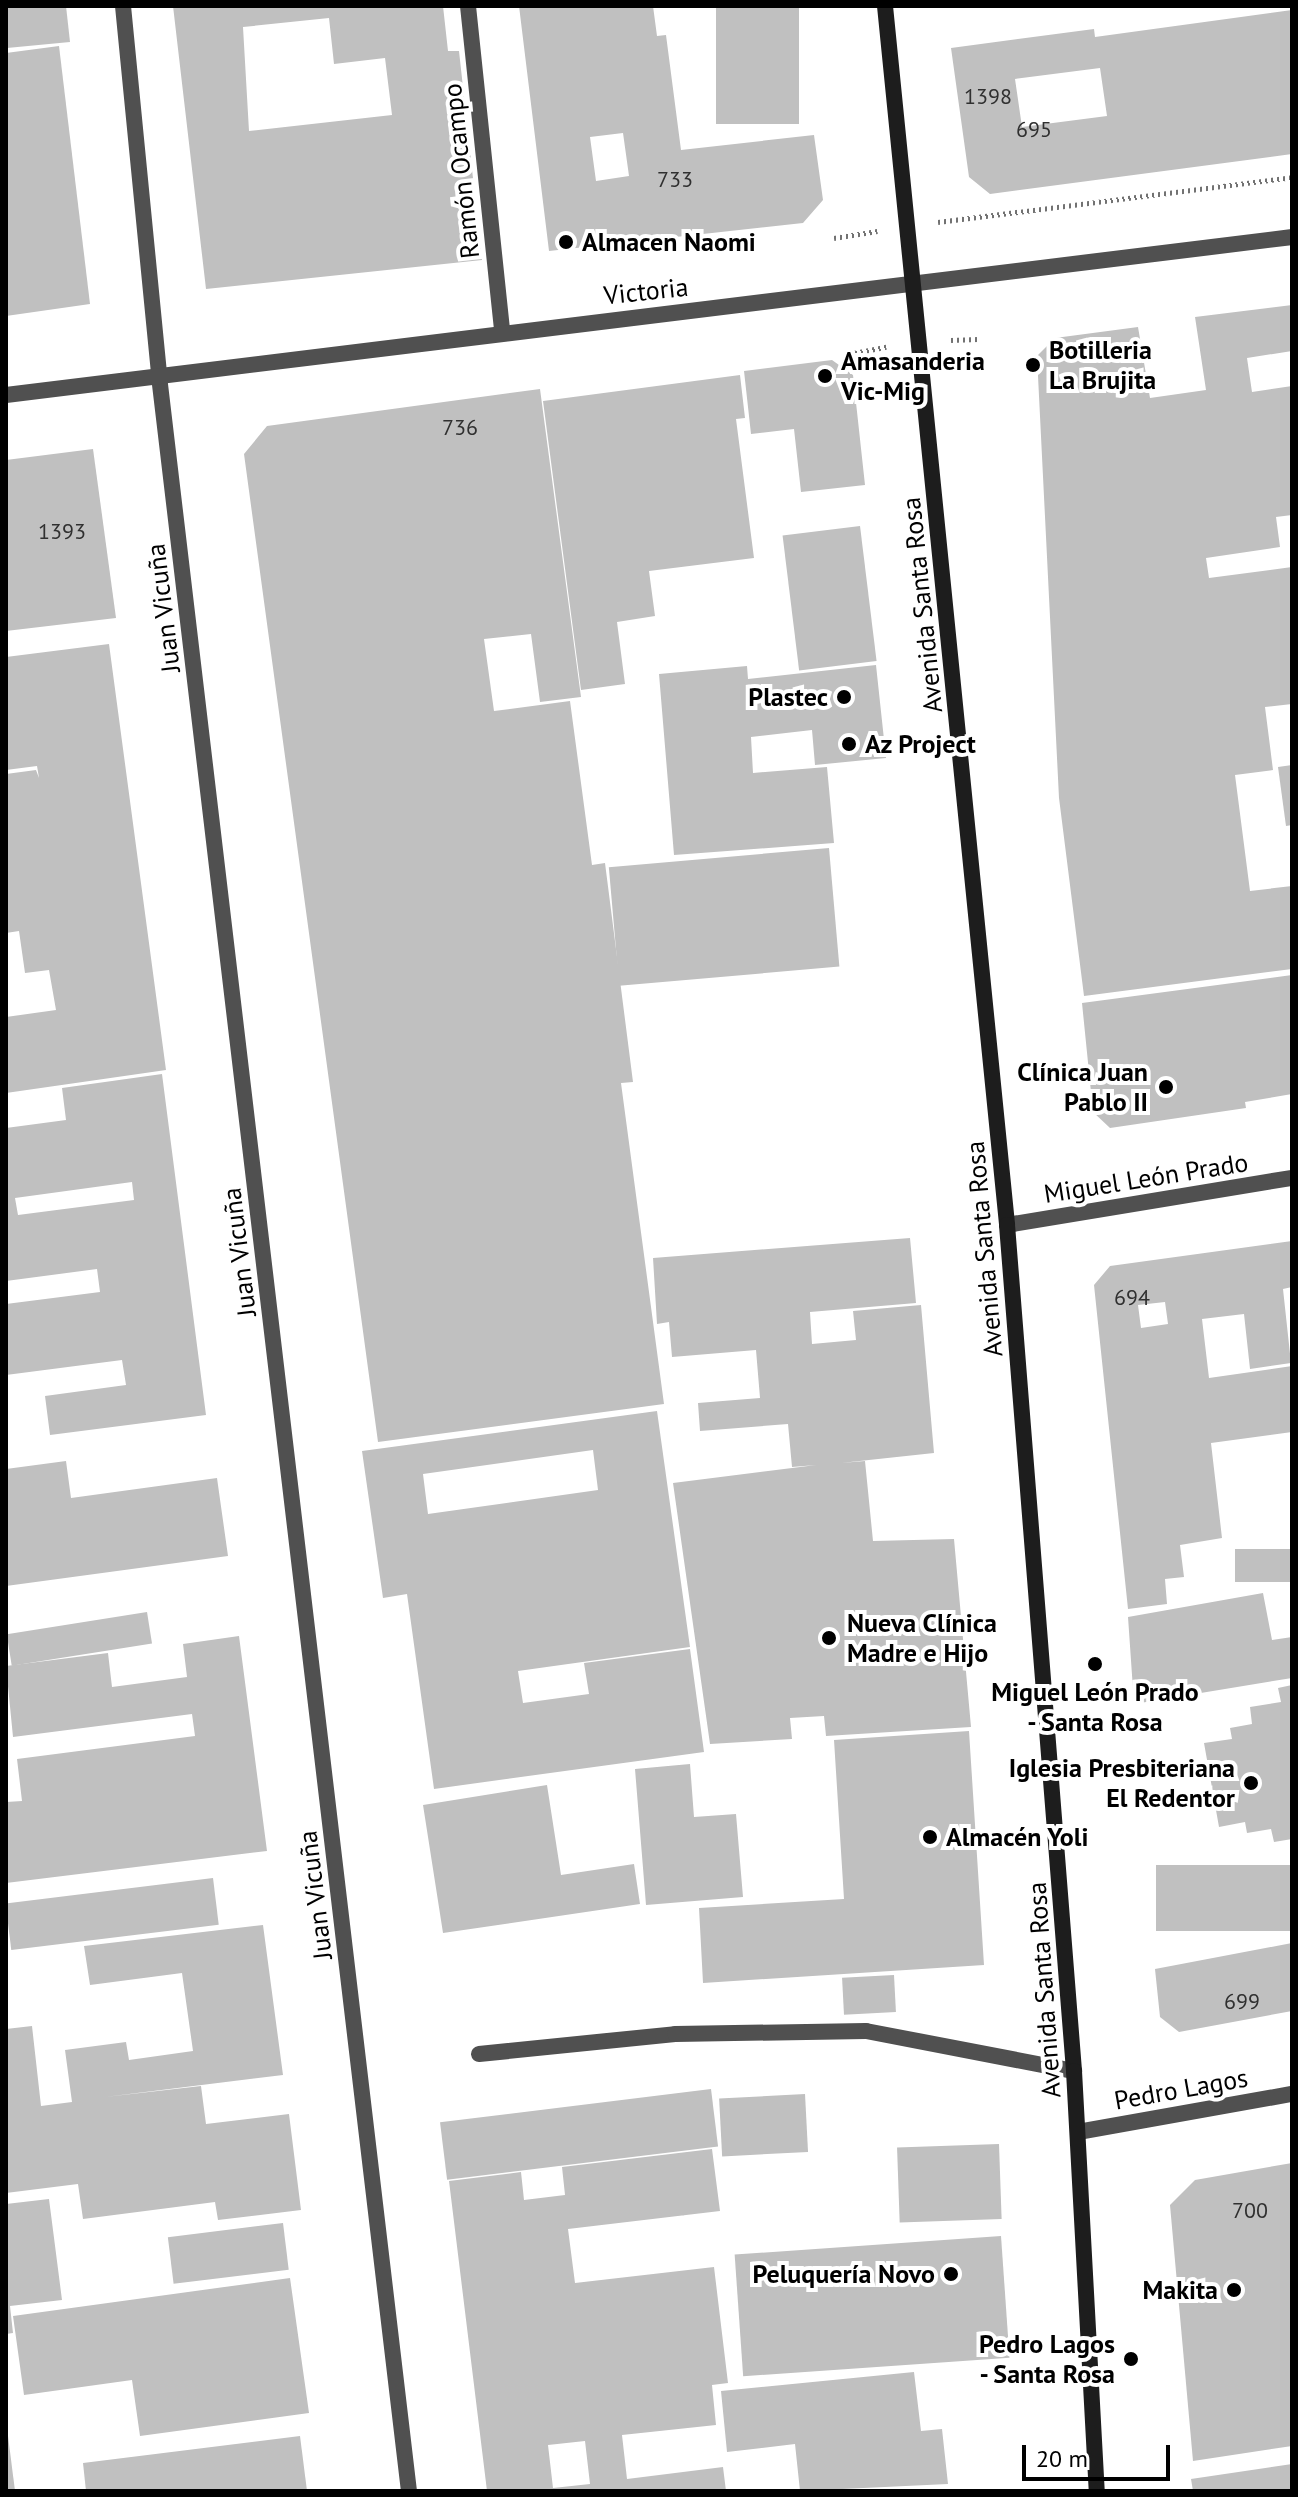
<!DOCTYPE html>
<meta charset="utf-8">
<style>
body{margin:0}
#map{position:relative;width:1298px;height:2497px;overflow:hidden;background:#fff;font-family:"PT Sans",sans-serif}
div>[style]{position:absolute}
.building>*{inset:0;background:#c0c0c0;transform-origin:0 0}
.path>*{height:5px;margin-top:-2.5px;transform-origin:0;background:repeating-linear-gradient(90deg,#727272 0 2px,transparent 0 6px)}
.service>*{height:16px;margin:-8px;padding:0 8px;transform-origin:8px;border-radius:8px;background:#505050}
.minor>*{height:16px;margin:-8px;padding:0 8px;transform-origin:8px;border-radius:8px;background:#505050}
.tertiary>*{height:16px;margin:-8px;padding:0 8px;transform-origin:8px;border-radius:8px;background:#505050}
.secondary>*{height:16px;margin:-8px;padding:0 8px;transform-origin:8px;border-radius:8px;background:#1d1d1d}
.dots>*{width:22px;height:22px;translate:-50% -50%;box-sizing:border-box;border:4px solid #fff;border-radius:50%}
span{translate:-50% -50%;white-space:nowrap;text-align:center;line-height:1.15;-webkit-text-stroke:8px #fff;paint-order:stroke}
.number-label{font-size:22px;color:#303030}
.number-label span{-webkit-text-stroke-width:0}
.street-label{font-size:26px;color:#000}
.poi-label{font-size:26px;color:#000;font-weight:700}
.left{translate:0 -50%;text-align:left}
.right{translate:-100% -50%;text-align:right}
.frame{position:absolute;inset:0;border:8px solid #000;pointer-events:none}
.scale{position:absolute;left:1022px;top:2445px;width:148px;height:36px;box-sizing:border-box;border:4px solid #000;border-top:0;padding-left:10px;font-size:24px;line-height:28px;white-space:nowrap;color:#000;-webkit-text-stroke:6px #fff;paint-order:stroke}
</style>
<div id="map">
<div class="building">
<div style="clip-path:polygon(6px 6px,66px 6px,70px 42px,7px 48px)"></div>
<div style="clip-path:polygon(evenodd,173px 6px,443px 6px,448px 51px,459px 51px,482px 260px,206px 289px,173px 6px,329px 18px,334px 64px,385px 58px,392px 115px,249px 131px,243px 27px,329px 18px)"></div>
<div style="clip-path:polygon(evenodd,519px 6px,653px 6px,657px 36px,666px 35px,681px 150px,814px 135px,823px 200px,803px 223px,549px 251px,519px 6px,623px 133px,629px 176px,596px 181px,590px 137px,623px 133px)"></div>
<div style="left:716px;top:6px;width:83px;height:118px"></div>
<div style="clip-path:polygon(evenodd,1292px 10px,1292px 154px,990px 194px,969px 177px,951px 48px,1094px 29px,1095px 37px,1292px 10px,1100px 68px,1107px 116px,1022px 127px,1015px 79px,1100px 68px)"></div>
<div style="clip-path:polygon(59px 46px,90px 304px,6px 316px,6px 53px)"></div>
<div style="clip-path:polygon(1292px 305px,1292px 351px,1247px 358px,1252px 392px,1292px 386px,1292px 515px,1276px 517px,1280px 547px,1206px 558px,1209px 578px,1292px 567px,1292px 704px,1265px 707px,1273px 770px,1235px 775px,1250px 891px,1292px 886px,1292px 969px,1084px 996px,1059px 798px,1037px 356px,1055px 338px,1138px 327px,1150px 398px,1206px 390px,1195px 317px)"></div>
<div style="clip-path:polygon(832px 360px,853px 375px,865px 485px,801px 492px,794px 429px,751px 434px,744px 371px)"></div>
<div style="clip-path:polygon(740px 375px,745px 418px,736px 419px,754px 558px,649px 571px,655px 616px,617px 622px,625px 684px,581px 690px,543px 401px)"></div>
<div style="clip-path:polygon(540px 389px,581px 697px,540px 702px,531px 634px,484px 639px,494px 711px,570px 701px,592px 865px,605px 863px,633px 1082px,621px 1083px,664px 1404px,378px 1442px,244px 454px,267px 426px)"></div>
<div style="clip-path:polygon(93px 449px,116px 618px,6px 631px,6px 460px)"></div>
<div style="left:860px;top:526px;width:136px;height:78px;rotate:83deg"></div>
<div style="clip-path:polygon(109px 644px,166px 1070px,6px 1093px,6px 1017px,56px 1010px,49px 970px,25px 973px,19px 931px,6px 933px,6px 774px,36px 770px,39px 778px,37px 766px,6px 770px,6px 657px)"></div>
<div style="clip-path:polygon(876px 665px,886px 758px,815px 765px,812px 730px,751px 737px,753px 773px,827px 767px,834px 843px,674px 855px,659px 674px,747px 666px,748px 679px)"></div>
<div style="clip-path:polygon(1292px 765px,1292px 825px,1286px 826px,1278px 767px)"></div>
<div style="left:829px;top:848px;width:119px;height:221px;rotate:85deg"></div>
<div style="clip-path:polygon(1292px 975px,1292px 1094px,1245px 1102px,1246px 1108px,1110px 1128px,1093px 1112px,1082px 1003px)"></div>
<div style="clip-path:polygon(evenodd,162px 1074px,206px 1415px,50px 1435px,45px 1396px,126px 1385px,122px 1360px,6px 1375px,6px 1304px,100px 1292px,97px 1269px,6px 1281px,6px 1128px,66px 1120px,62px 1088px,162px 1074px,132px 1182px,134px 1200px,18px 1215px,15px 1198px,132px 1182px)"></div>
<div style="clip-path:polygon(910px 1238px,916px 1303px,810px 1312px,812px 1344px,856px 1340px,853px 1311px,921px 1305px,934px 1453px,841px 1463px,865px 1461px,873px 1541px,954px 1539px,971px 1727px,826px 1736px,824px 1716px,790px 1718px,792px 1739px,710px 1744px,673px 1483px,816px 1465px,792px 1467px,788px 1424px,700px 1431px,698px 1403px,760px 1398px,756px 1350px,672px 1357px,669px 1322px,657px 1324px,653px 1258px)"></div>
<div style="clip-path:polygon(evenodd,1292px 1241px,1292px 1287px,1283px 1289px,1291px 1363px,1250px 1369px,1244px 1314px,1202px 1319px,1209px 1378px,1292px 1366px,1292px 1432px,1211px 1443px,1222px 1538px,1180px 1545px,1184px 1577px,1165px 1579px,1167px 1604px,1128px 1609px,1094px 1285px,1110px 1266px,1292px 1241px,1165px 1302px,1168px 1324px,1141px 1328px,1138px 1305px,1165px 1302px)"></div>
<div style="clip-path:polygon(evenodd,657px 1411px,690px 1647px,518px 1671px,523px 1703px,589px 1694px,584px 1663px,690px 1649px,704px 1752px,434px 1789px,407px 1594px,383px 1598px,362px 1451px,657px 1411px,593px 1450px,598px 1490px,428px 1514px,423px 1474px,593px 1450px)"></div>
<div style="clip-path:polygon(66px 1461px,71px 1498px,217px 1478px,228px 1556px,6px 1586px,6px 1469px)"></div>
<div style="left:1292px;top:1549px;width:33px;height:57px;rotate:90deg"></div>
<div style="clip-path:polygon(1263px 1593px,1272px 1640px,1292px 1637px,1292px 1678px,1134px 1704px,1128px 1617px)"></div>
<div style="left:147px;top:1612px;width:32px;height:142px;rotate:81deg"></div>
<div style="clip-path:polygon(239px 1636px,267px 1851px,6px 1883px,6px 1802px,22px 1801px,17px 1759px,195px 1736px,192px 1714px,13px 1737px,6px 1666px,108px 1653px,112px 1687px,187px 1677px,183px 1644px)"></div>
<div style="clip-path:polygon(1292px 1685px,1292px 1839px,1274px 1842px,1271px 1829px,1247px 1833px,1245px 1822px,1219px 1827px,1204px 1743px,1232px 1739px,1230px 1728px,1252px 1724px,1250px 1707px,1281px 1702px,1278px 1688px)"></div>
<div style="clip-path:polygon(969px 1731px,984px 1965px,703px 1983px,699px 1908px,844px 1899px,834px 1740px)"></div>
<div style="clip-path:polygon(690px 1764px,694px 1817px,736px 1814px,743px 1897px,646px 1905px,635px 1769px)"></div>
<div style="clip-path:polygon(547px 1785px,561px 1875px,634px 1864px,640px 1904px,443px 1933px,423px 1805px)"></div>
<div style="left:1292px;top:1865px;width:66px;height:136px;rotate:90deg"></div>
<div style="left:213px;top:1878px;width:47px;height:209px;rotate:83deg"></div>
<div style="clip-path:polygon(263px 1925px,283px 2075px,105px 2097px,201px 2086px,206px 2124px,289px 2114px,301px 2210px,218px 2220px,215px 2202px,83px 2219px,78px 2184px,6px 2193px,6px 2029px,32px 2026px,41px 2106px,72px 2102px,65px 2050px,126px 2042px,129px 2060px,193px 2051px,182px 1973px,90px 1985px,84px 1946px)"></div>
<div style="clip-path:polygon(1292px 1943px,1292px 2011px,1179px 2032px,1160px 2017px,1155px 1969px)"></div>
<div style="left:894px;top:1975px;width:37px;height:52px;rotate:87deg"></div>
<div style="left:711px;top:2089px;width:58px;height:273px;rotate:83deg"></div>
<div style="left:805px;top:2094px;width:58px;height:86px;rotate:87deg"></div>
<div style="left:999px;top:2144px;width:75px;height:102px;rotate:88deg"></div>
<div style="clip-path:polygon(evenodd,712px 2149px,720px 2211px,568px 2229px,575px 2283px,714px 2267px,728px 2383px,712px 2385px,716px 2425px,622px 2435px,627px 2479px,723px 2467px,726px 2491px,487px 2491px,449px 2181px,521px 2172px,524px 2200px,565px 2195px,562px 2167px,712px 2149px,585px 2441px,590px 2484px,553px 2488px,548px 2445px,585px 2441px)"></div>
<div style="clip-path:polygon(1292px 2163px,1292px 2446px,1193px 2461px,1170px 2205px,1195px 2180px)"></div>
<div style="clip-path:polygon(49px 2199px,62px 2300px,10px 2306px,13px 2333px,6px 2334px,6px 2204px)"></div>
<div style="left:283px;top:2223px;width:47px;height:116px;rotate:83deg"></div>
<div style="left:1001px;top:2236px;width:122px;height:267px;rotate:86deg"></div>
<div style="clip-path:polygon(290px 2278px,309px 2413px,140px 2436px,132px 2380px,24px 2395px,13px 2316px)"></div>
<div style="clip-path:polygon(914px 2372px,921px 2431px,942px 2429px,948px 2484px,800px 2491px,795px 2444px,727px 2452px,721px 2391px)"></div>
<div style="clip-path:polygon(6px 2436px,8px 2436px,15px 2491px,6px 2491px)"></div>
<div style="clip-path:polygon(300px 2436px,307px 2491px,86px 2491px,83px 2463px)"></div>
<div style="clip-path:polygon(1292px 2464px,1292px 2491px,1193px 2491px,1191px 2479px)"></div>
</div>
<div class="path">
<div style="left:938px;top:222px;width:357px;rotate:-7.2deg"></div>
<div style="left:834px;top:238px;width:44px;rotate:-9.2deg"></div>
<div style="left:951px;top:340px;width:27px;rotate:-2deg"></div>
<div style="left:849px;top:354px;width:38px;rotate:-11deg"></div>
</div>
<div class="service">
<div style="left:479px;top:2054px;width:197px;rotate:-5.8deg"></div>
<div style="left:675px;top:2034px;width:191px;rotate:-0.9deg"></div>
<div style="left:866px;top:2031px;width:212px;rotate:10.9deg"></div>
</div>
<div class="minor">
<div style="left:123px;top:6px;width:372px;rotate:84.4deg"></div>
<div style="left:159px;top:376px;width:2130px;rotate:83.26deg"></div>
<div style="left:468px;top:6px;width:327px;rotate:84deg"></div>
<div style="left:1007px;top:1225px;width:289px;rotate:-9.4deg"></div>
<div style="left:1078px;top:2132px;width:217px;rotate:-10.1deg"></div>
</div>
<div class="tertiary">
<div style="left:6px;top:395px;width:1296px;rotate:-7deg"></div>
</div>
<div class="secondary">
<div style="left:885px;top:6px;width:1225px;rotate:84.28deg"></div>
<div style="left:1007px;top:1225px;width:849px;rotate:85.47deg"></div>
<div style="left:1074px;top:2071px;width:421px;rotate:86.9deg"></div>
</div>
<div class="dots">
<div style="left:566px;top:242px;background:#000"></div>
<div style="left:1033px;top:365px;background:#000"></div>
<div style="left:825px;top:376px;background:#000"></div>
<div style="left:844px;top:697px;background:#000"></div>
<div style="left:849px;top:744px;background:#000"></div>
<div style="left:1166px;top:1087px;background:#000"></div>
<div style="left:829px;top:1638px;background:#000"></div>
<div style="left:1095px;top:1664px;background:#000"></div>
<div style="left:1251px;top:1783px;background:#000"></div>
<div style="left:930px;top:1837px;background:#000"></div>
<div style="left:951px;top:2274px;background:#000"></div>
<div style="left:1234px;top:2290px;background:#000"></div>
<div style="left:1131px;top:2359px;background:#000"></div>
</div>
<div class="number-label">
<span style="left:988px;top:97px">1398</span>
<span style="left:1034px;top:130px">695</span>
<span style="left:675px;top:180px">733</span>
<span style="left:460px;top:428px">736</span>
<span style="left:62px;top:532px">1393</span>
<span style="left:1132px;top:1298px">694</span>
<span style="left:1242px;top:2002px">699</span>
<span style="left:1250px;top:2211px">700</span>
</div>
<div class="street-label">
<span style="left:461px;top:171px;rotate:-96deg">Ramón Ocampo</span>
<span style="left:646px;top:291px;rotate:-6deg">Victoria</span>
<span style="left:922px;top:605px;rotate:-96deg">Avenida Santa Rosa</span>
<span style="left:163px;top:608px;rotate:-97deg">Juan Vicuña</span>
<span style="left:1146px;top:1178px;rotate:-9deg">Miguel León Prado</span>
<span style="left:984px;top:1249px;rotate:-95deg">Avenida Santa Rosa</span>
<span style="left:239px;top:1252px;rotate:-97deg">Juan Vicuña</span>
<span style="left:315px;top:1895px;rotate:-97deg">Juan Vicuña</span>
<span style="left:1044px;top:1990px;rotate:-94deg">Avenida Santa Rosa</span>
<span style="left:1181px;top:2089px;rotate:-10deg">Pedro Lagos</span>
</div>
<div class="poi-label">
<span class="left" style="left:582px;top:242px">Almacen Naomi</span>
<span class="left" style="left:1049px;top:365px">Botilleria<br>La Brujita</span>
<span class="left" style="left:841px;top:376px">Amasanderia<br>Vic-Mig</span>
<span class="right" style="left:828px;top:697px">Plastec</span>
<span class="left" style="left:865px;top:744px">Az Project</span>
<span class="right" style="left:1148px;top:1087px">Clínica Juan<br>Pablo II</span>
<span class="left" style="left:847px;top:1638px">Nueva Clínica<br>Madre e Hijo</span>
<span style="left:1095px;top:1707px">Miguel León Prado<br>- Santa Rosa</span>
<span class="right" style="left:1235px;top:1783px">Iglesia Presbiteriana<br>El Redentor</span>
<span class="left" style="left:946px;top:1837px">Almacén Yoli</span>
<span class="right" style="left:935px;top:2274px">Peluquería Novo</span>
<span class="right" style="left:1218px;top:2290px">Makita</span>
<span class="right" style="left:1115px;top:2359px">Pedro Lagos<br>- Santa Rosa</span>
</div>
<div class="frame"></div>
<div class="scale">20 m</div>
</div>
